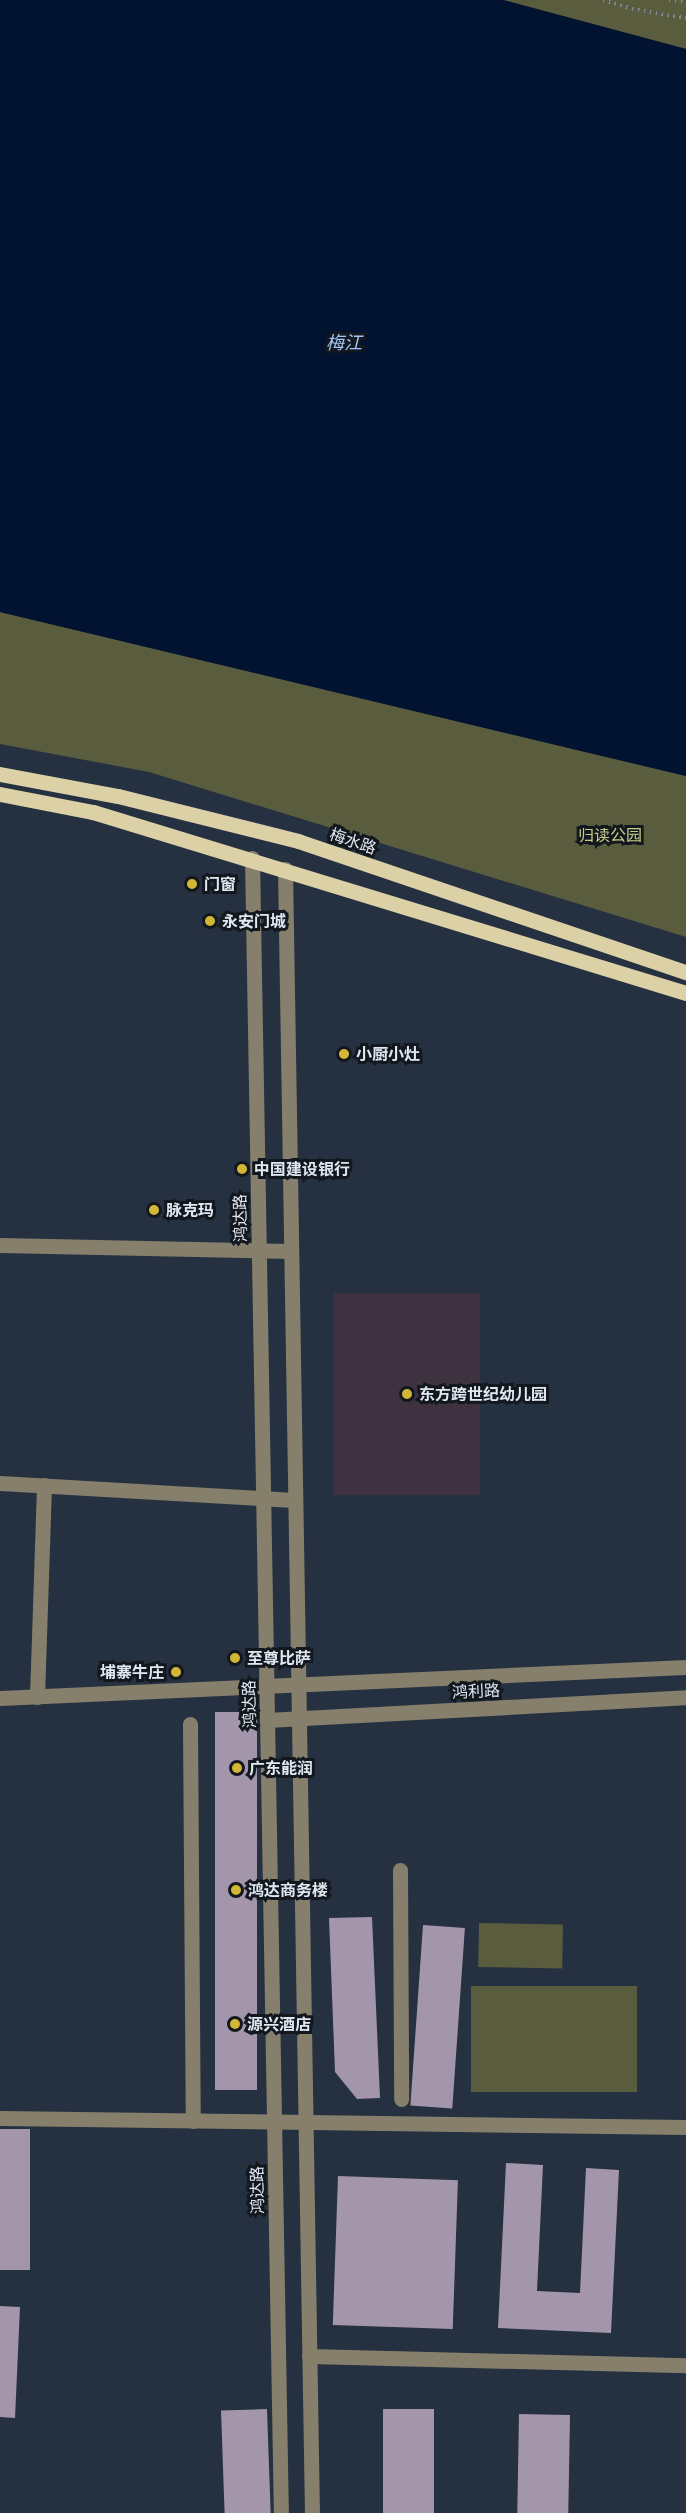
<!DOCTYPE html>
<meta charset="utf-8">
<style>
body{margin:0}
#map{position:relative;width:686px;height:2513px;overflow:hidden;background:#253040;font-family:"Golos Text","Noto Sans SC",sans-serif}
div>[style]{position:absolute}
.education>*{inset:0;background:#3e3240;transform-origin:0 0}
.green>*{inset:0;background:#5a5c3e;transform-origin:0 0}
.water>*{inset:0;background:#021231}
.building>*{inset:0;background:#a496aa;transform-origin:0 0}
.path>*{height:4px;margin-top:-2px;transform-origin:0;background:repeating-linear-gradient(90deg,#7f8895 0 1.5px,transparent 0 6px)}
.minor>*{height:15px;margin:-7.5px;padding:0 7.5px;transform-origin:7.5px;border-radius:7.5px;background:#857f6b}
.major>*{height:15px;margin:-7.5px;padding:0 7.5px;transform-origin:7.5px;border-radius:7.5px;background:#dbd0a6}
.dots>*{width:16px;height:16px;translate:-50% -50%;box-sizing:border-box;border:3px solid #13181f;border-radius:50%}
span{translate:-50% -50%;white-space:nowrap;text-align:center;line-height:1.15;-webkit-text-stroke:6px #13181f;paint-order:stroke}
.park-label{font-size:16px;color:#c9ce84}
.street-label{font-size:16px;color:#dfe7f1}
.poi-label{font-size:16px;color:#dfe7f1;font-weight:700}
.left{translate:0 -50%;text-align:left}
.right{translate:-100% -50%;text-align:right}
.water-label{font-size:18px;color:#a6c5f6;font-style:italic}
</style>
<div id="map">
<div class="education">
<div style="left:334px;top:1293px;width:146px;height:202px"></div>
</div>
<div class="green">
<div style="clip-path:polygon(504px 0,686px 0,686px 49px,503px 0)"></div>
<div style="clip-path:polygon(0 612px,686px 776px,686px 937px,149px 772px,0 744px)"></div>
<div style="left:479px;top:1923px;width:84px;height:44px;rotate:1deg"></div>
<div style="left:471px;top:1986px;width:166px;height:106px"></div>
</div>
<div class="water">
<div style="clip-path:polygon(0 0,503px 0,686px 49px,686px 776px,0 612px)"></div>
</div>
<div class="building">
<div style="left:215px;top:1712px;width:42px;height:378px"></div>
<div style="clip-path:polygon(372px 1917px,380px 2098px,357px 2099px,335px 2072px,329px 1918px)"></div>
<div style="left:423px;top:1925px;width:42px;height:181px;rotate:4deg"></div>
<div style="left:0;top:2129px;width:30px;height:141px"></div>
<div style="clip-path:polygon(506px 2163px,543px 2165px,537px 2291px,580px 2293px,586px 2168px,619px 2170px,611px 2333px,498px 2328px)"></div>
<div style="left:338px;top:2176px;width:120px;height:149px;rotate:2deg"></div>
<div style="clip-path:polygon(0 2306px,20px 2307px,15px 2418px,0 2417px)"></div>
<div style="left:267px;top:2409px;width:104px;height:46px;rotate:88deg"></div>
<div style="left:383px;top:2409px;width:51px;height:104px"></div>
<div style="left:519px;top:2414px;width:51px;height:99px;rotate:1deg"></div>
</div>
<div class="path">
<div style="left:603px;top:0;width:30px;rotate:17deg"></div>
<div style="left:632px;top:9px;width:55px;rotate:9.5deg"></div>
<div style="left:669px;top:0;width:17px;rotate:7deg"></div>
</div>
<div class="minor">
<div style="left:252px;top:858px;width:1655px;rotate:89deg"></div>
<div style="left:285px;top:869px;width:1644px;rotate:89.06deg"></div>
<div style="left:0;top:1245px;width:290px;rotate:1.2deg"></div>
<div style="left:0;top:1483px;width:294px;rotate:3.3deg"></div>
<div style="left:37px;top:1697px;width:212px;rotate:-88.1deg"></div>
<div style="left:0;top:1698px;width:687px;rotate:-2.59deg"></div>
<div style="left:267px;top:1720px;width:420px;rotate:-3.1deg"></div>
<div style="left:190px;top:1724px;width:397px;rotate:89.6deg"></div>
<div style="left:400px;top:1870px;width:229px;rotate:89.7deg"></div>
<div style="left:0;top:2118px;width:686px;rotate:0.75deg"></div>
<div style="left:309px;top:2356px;width:377px;rotate:1.4deg"></div>
</div>
<div class="major">
<div style="left:0;top:774px;width:120px;rotate:10.6deg"></div>
<div style="left:118px;top:796px;width:186px;rotate:14deg"></div>
<div style="left:298px;top:841px;width:410px;rotate:18.7deg"></div>
<div style="left:0;top:794px;width:95px;rotate:11deg"></div>
<div style="left:93px;top:812px;width:620px;rotate:16.97deg"></div>
</div>
<div class="dots">
<div style="left:192px;top:884px;background:#d3b635"></div>
<div style="left:210px;top:921px;background:#d3b635"></div>
<div style="left:344px;top:1054px;background:#d3b635"></div>
<div style="left:242px;top:1169px;background:#d3b635"></div>
<div style="left:154px;top:1210px;background:#d3b635"></div>
<div style="left:407px;top:1394px;background:#d3b635"></div>
<div style="left:235px;top:1658px;background:#d3b635"></div>
<div style="left:176px;top:1672px;background:#d3b635"></div>
<div style="left:237px;top:1768px;background:#d3b635"></div>
<div style="left:236px;top:1890px;background:#d3b635"></div>
<div style="left:235px;top:2024px;background:#d3b635"></div>
</div>
<div class="park-label">
<span style="left:610px;top:835px">归读公园</span>
</div>
<div class="street-label">
<span style="left:353px;top:841px;rotate:19deg">梅水路</span>
<span style="left:240px;top:1218px;rotate:-91deg">鸿达路</span>
<span style="left:476px;top:1691px;rotate:-3deg">鸿利路</span>
<span style="left:249px;top:1704px;rotate:-91deg">鸿达路</span>
<span style="left:257px;top:2190px;rotate:-91deg">鸿达路</span>
</div>
<div class="poi-label">
<span class="left" style="left:204px;top:884px">门窗</span>
<span class="left" style="left:222px;top:921px">永安门城</span>
<span class="left" style="left:356px;top:1054px">小厨小灶</span>
<span class="left" style="left:254px;top:1169px">中国建设银行</span>
<span class="left" style="left:166px;top:1210px">脉克玛</span>
<span class="left" style="left:419px;top:1394px">东方跨世纪幼儿园</span>
<span class="left" style="left:247px;top:1658px">至尊比萨</span>
<span class="right" style="left:164px;top:1672px">埔寨牛庄</span>
<span class="left" style="left:249px;top:1768px">广东能润</span>
<span class="left" style="left:248px;top:1890px">鸿达商务楼</span>
<span class="left" style="left:247px;top:2024px">源兴酒店</span>
</div>
<div class="water-label">
<span style="left:344px;top:342px">梅江</span>
</div>
</div>
